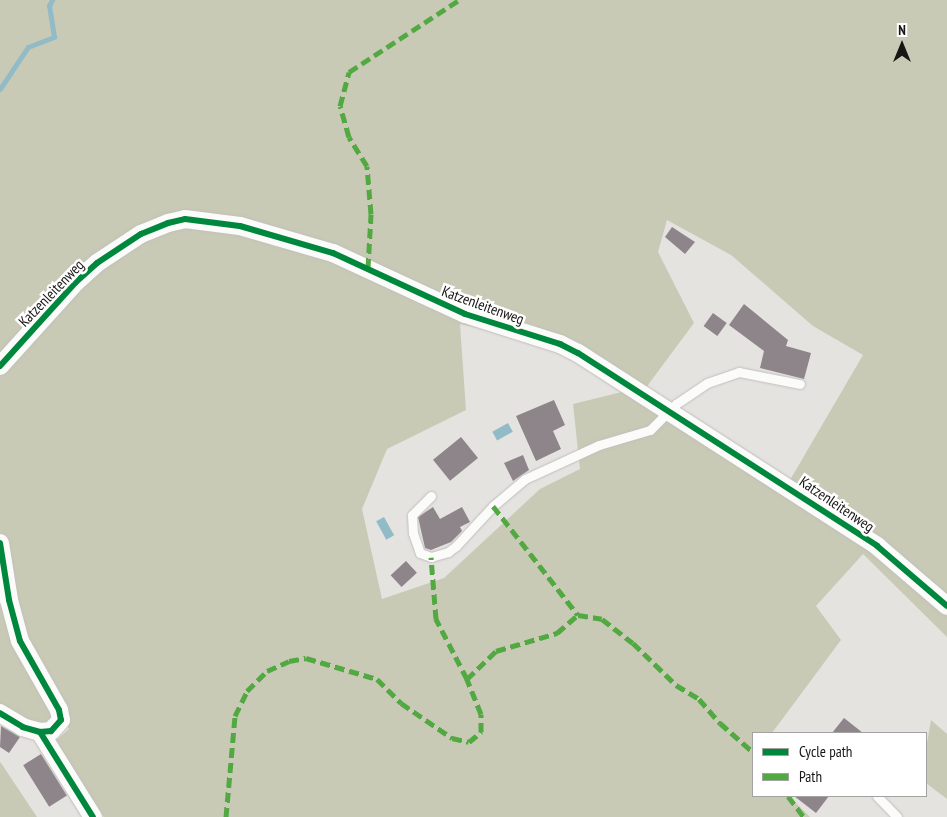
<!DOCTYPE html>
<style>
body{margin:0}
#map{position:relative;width:947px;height:817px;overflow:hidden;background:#e5e3e0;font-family:"PT Sans Narrow",sans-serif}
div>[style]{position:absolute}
.green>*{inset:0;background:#c8cab5}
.water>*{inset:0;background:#92bbc8;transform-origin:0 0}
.stream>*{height:4.5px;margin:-2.25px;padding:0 2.25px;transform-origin:2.25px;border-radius:2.25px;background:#92bbc8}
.building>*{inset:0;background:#8d858a;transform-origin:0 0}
.roads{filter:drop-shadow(0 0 1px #c1bfbd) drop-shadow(0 0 1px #c1bfbd)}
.service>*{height:9px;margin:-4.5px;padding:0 4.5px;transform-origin:4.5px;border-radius:4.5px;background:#fbfbfa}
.minor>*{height:18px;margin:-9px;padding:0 9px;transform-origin:9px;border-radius:9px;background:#fbfbfa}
.quiet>*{height:5px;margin-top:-2.5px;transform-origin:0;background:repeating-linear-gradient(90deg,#52a942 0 10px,transparent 0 15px)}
.cycleway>*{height:6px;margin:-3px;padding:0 3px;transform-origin:3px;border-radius:3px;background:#00873e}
span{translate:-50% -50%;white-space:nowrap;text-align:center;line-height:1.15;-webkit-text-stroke:5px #fff;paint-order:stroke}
.street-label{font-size:15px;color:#171614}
.legend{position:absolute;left:752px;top:732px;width:175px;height:65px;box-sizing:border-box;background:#fff;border:1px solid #a2a2a1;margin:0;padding:6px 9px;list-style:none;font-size:15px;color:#171614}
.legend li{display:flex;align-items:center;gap:10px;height:25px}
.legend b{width:25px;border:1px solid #a2a2a1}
.north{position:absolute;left:877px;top:20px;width:50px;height:50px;-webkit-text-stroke:4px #fff;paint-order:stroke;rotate:0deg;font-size:14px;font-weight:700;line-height:20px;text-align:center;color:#171614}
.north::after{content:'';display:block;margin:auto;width:18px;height:22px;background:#171614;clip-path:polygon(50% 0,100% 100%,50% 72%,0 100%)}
</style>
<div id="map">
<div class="green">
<div style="clip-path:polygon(evenodd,0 0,947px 0,947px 637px,863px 554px,816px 606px,841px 640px,772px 733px,753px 733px,752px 759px,753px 796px,789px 796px,810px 817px,104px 817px,54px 742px,69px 729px,35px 651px,54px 708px,51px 719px,42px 725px,27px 722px,0 708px,0 0,667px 220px,731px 255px,813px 326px,863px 355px,790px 480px,645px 389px,694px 323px,658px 252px,667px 220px,0 0,460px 324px,537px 341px,586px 364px,622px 392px,573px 404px,580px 469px,540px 489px,444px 578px,382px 599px,362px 509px,387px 449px,466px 410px,460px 324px)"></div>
<div style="clip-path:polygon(931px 720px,947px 734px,947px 799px,926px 783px,926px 749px)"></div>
<div style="clip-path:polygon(0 762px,1px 763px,37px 817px,0 817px)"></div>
</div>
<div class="water">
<div style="left:508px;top:423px;width:10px;height:18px;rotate:61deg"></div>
<div style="left:384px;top:517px;width:21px;height:9px;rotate:61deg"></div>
</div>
<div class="stream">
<div style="left:0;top:89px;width:50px;rotate:-56.3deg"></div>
<div style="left:28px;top:47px;width:28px;rotate:-21deg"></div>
<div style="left:54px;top:37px;width:31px;rotate:-99deg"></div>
<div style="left:49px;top:6px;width:7px;rotate:-63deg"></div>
</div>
<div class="building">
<div style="clip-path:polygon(672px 227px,695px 242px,685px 254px,665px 237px)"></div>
<div style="clip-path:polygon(744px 304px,788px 340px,786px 346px,811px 353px,804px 379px,760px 368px,764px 351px,729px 325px)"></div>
<div style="left:713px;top:313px;width:17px;height:16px;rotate:36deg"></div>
<div style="clip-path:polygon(554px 400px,565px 425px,553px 431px,561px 449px,536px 461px,516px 416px)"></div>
<div style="left:461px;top:437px;width:27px;height:36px;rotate:51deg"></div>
<div style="clip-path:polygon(523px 455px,529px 470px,513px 481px,504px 463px)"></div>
<div style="clip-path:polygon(433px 507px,440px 519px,462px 507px,470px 522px,460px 527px,462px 531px,451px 542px,431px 550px,425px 548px,418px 517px)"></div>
<div style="left:406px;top:561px;width:16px;height:21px;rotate:47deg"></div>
<div style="clip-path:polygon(844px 718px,863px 733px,832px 733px)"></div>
<div style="clip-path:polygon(1px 726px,20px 737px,9px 753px,0 747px)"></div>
<div style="left:41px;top:754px;width:49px;height:21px;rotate:58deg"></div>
<div style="clip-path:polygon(794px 796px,829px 796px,816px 813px)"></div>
</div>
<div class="roads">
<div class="service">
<div style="left:431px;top:496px;width:27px;rotate:135deg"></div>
<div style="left:412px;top:515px;width:18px;rotate:87deg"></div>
<div style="left:413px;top:533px;width:21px;rotate:71deg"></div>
<div style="left:420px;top:553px;width:12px;rotate:20deg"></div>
<div style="left:431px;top:557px;width:18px;rotate:-16deg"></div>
<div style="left:448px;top:552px;width:10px;rotate:-37deg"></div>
<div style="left:456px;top:546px;width:54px;rotate:-47.2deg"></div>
<div style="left:493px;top:506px;width:42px;rotate:-40.2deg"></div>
<div style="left:525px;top:479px;width:81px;rotate:-24.7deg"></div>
<div style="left:599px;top:445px;width:53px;rotate:-16.4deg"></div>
<div style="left:650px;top:430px;width:37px;rotate:-45deg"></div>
<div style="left:676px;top:404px;width:37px;rotate:-34deg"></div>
<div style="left:707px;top:383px;width:34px;rotate:-19deg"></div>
<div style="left:739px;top:372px;width:62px;rotate:11.1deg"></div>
<div style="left:877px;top:796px;width:29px;rotate:46deg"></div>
</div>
<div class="minor">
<div style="left:0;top:366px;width:113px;rotate:-47.9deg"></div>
<div style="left:76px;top:282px;width:28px;rotate:-42deg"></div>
<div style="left:97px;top:263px;width:53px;rotate:-33.4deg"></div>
<div style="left:141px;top:234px;width:29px;rotate:-22deg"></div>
<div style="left:168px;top:223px;width:17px;rotate:-13deg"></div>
<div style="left:185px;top:219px;width:55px;rotate:7.3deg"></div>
<div style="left:240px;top:226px;width:97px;rotate:16.2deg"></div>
<div style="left:333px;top:253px;width:145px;rotate:24.8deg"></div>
<div style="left:465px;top:314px;width:100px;rotate:17.5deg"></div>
<div style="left:560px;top:344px;width:20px;rotate:27deg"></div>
<div style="left:578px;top:353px;width:356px;rotate:32.8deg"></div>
<div style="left:877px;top:546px;width:92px;rotate:40.6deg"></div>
<div style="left:0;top:543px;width:58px;rotate:81deg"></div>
<div style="left:9px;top:600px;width:42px;rotate:75deg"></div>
<div style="left:20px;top:641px;width:79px;rotate:60.5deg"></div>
<div style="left:59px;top:710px;width:10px;rotate:79deg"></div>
<div style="left:61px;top:720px;width:15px;rotate:132deg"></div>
<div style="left:51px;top:731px;width:11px;rotate:175deg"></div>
<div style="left:40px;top:732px;width:18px;rotate:-164deg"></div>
<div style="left:23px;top:727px;width:27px;rotate:-149deg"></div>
<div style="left:40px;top:732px;width:100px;rotate:58.1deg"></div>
</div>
</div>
<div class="quiet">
<div style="left:368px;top:268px;width:54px;rotate:-86.8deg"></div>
<div style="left:371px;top:214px;width:48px;rotate:-94.8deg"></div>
<div style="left:367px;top:166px;width:34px;rotate:-122deg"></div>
<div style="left:349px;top:137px;width:32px;rotate:-106deg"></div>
<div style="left:340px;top:106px;width:35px;rotate:-75deg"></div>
<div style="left:349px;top:72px;width:131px;rotate:-33.2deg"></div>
<div style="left:493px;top:506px;width:138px;rotate:52.1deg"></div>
<div style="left:578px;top:615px;width:24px;rotate:9deg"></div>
<div style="left:602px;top:619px;width:39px;rotate:38deg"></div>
<div style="left:633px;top:643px;width:60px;rotate:44.3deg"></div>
<div style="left:676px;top:685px;width:27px;rotate:31deg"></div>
<div style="left:699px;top:699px;width:32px;rotate:49deg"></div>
<div style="left:720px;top:723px;width:44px;rotate:41.3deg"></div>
<div style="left:467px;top:679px;width:40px;rotate:-44deg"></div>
<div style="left:496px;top:651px;width:64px;rotate:-16.4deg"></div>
<div style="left:557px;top:633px;width:28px;rotate:-41deg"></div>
<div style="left:788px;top:796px;width:26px;rotate:53deg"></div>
<div style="left:226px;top:817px;width:101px;rotate:-84.9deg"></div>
<div style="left:235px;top:716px;width:28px;rotate:-64deg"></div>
<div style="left:247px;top:691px;width:28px;rotate:-45deg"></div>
<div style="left:267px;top:671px;width:24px;rotate:-24deg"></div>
<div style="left:289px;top:661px;width:17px;rotate:-10deg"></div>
<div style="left:306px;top:658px;width:74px;rotate:16.5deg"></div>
<div style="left:377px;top:679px;width:34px;rotate:45deg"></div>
<div style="left:401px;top:703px;width:62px;rotate:34.5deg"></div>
<div style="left:452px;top:738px;width:17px;rotate:13deg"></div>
<div style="left:469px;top:742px;width:16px;rotate:-40deg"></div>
<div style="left:481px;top:732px;width:18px;rotate:-90deg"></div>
<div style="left:481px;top:714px;width:38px;rotate:-112deg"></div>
<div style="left:467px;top:679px;width:68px;rotate:-117.3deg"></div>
<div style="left:436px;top:619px;width:62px;rotate:-94.6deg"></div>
</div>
<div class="cycleway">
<div style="left:0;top:366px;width:113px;rotate:-47.9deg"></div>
<div style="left:76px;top:282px;width:28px;rotate:-42deg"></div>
<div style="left:97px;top:263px;width:53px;rotate:-33.4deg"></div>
<div style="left:141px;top:234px;width:29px;rotate:-22deg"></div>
<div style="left:168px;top:223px;width:17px;rotate:-13deg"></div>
<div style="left:185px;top:219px;width:55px;rotate:7.3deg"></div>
<div style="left:240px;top:226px;width:97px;rotate:16.2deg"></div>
<div style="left:333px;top:253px;width:145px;rotate:24.8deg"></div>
<div style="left:465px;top:314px;width:100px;rotate:17.5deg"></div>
<div style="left:560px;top:344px;width:20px;rotate:27deg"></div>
<div style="left:578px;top:353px;width:356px;rotate:32.8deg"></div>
<div style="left:877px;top:546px;width:92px;rotate:40.6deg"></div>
<div style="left:0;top:543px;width:58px;rotate:81deg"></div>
<div style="left:9px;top:600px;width:42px;rotate:75deg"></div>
<div style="left:20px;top:641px;width:79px;rotate:60.5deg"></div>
<div style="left:59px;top:710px;width:10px;rotate:79deg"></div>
<div style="left:61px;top:720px;width:15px;rotate:132deg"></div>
<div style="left:51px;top:731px;width:11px;rotate:175deg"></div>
<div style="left:40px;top:732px;width:18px;rotate:-164deg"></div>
<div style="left:23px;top:727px;width:27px;rotate:-149deg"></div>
<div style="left:40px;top:732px;width:100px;rotate:58.1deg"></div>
</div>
<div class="street-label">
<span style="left:51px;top:293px;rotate:-46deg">Katzenleitenweg</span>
<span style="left:483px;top:305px;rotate:20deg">Katzenleitenweg</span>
<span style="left:837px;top:504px;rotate:34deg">Katzenleitenweg</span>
</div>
<ul class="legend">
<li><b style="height:6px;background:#00873e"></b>Cycle path</li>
<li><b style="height:6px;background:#52a942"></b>Path</li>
</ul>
<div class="north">N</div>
</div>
